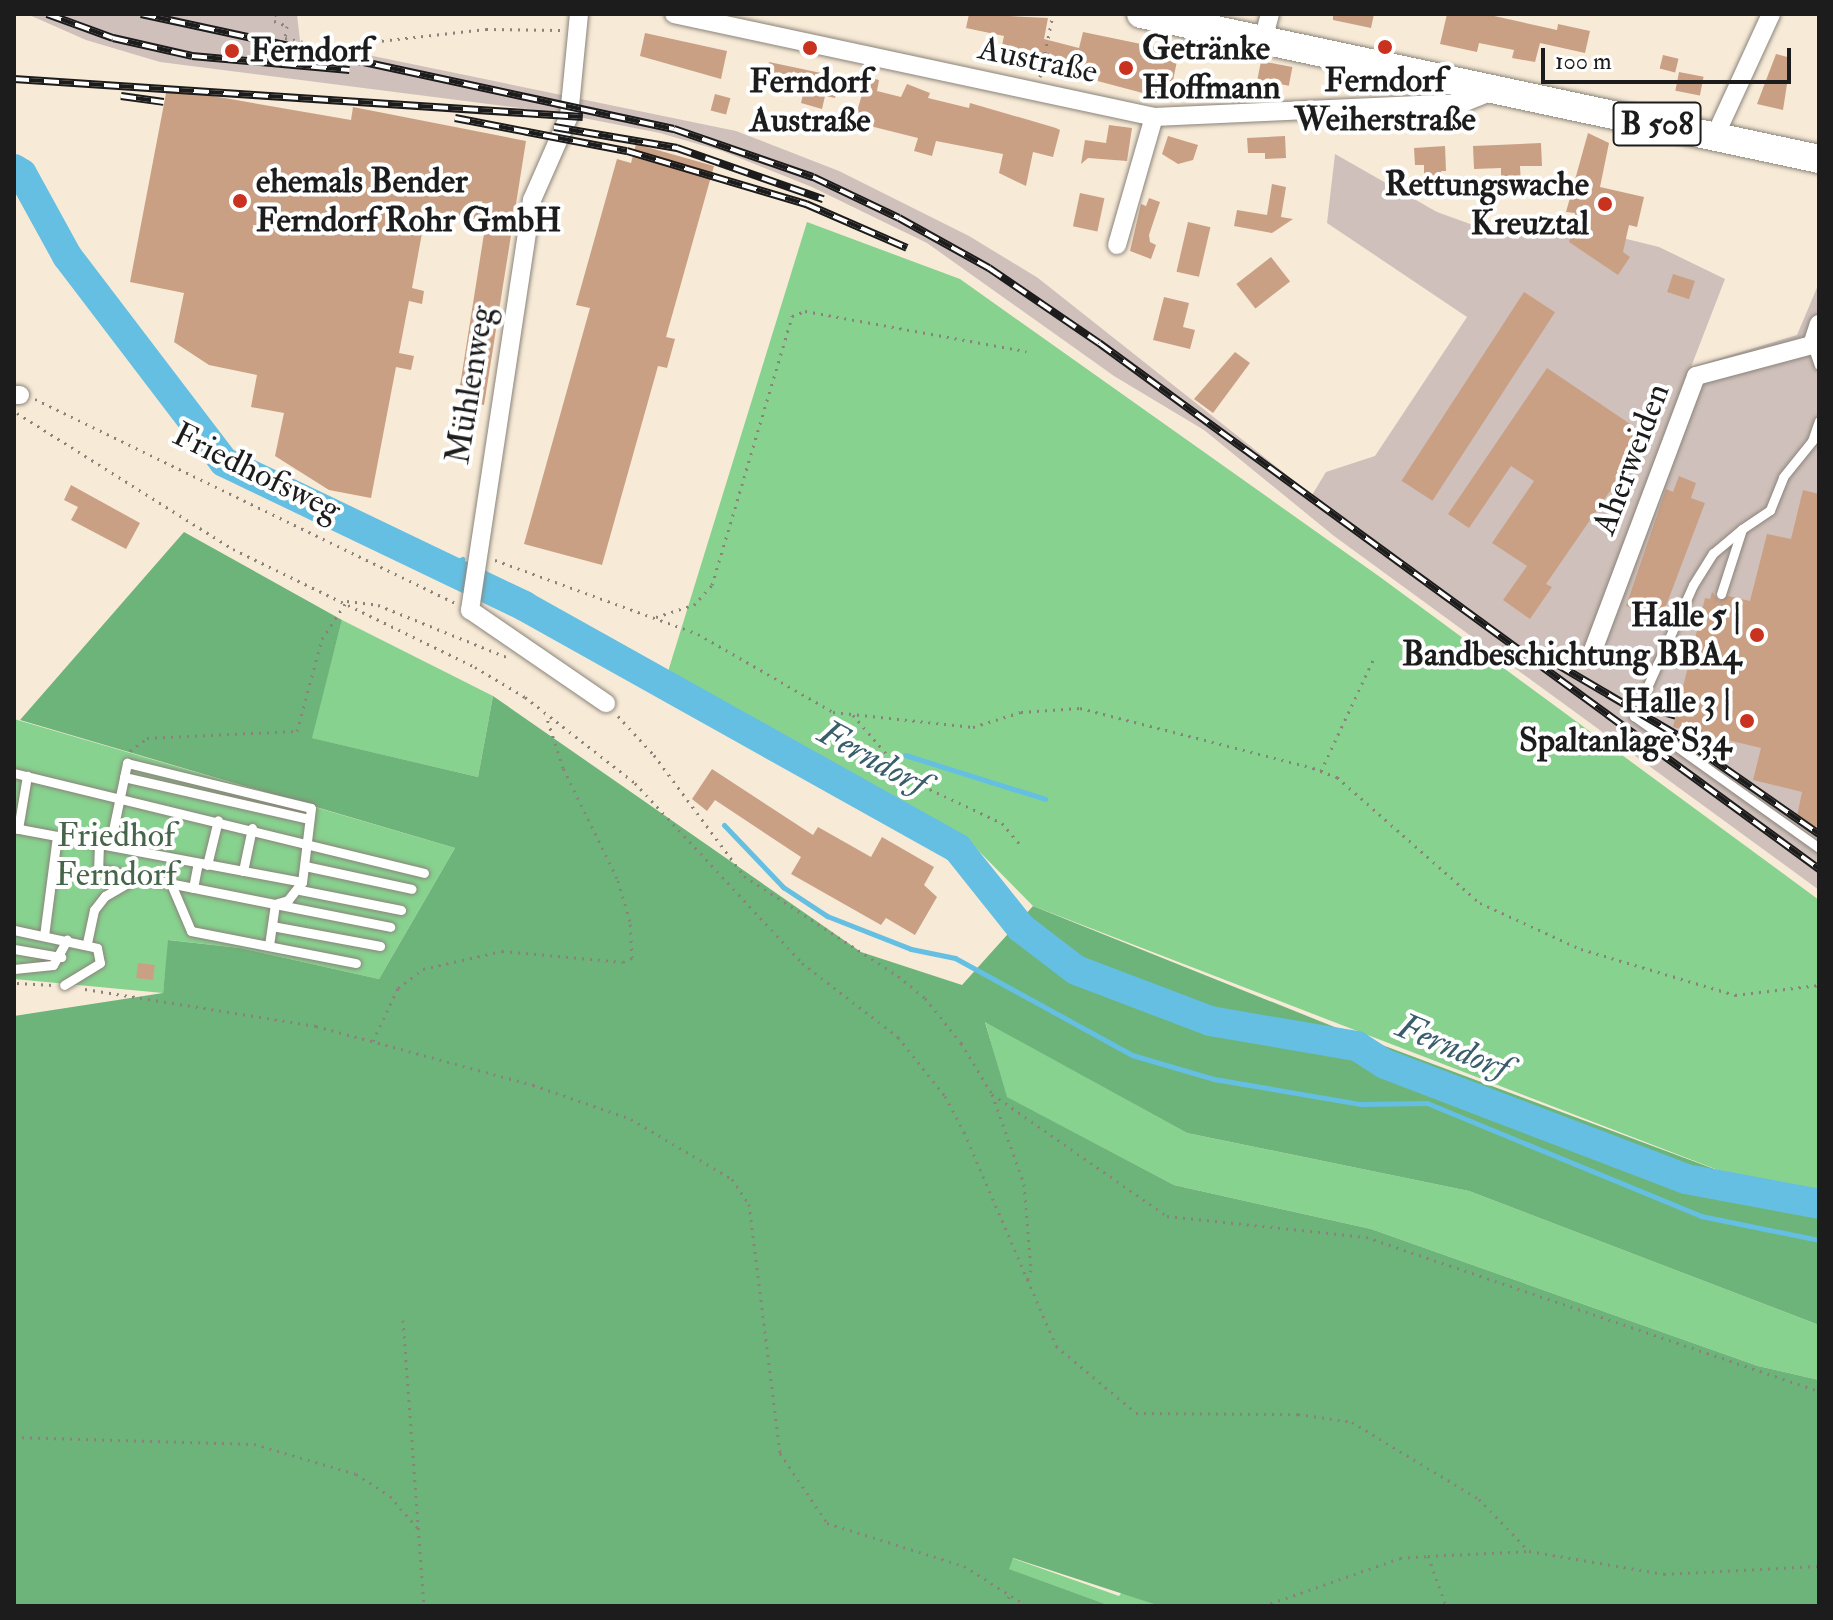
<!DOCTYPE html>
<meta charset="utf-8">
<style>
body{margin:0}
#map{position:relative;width:1833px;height:1620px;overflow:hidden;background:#f7ead7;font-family:"IM FELL Double Pica",serif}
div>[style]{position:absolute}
.industrial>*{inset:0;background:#cfc0bb}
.green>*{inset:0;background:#87d28f}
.forest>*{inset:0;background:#6db47a}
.stream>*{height:5px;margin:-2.5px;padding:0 2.5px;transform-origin:2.5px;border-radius:2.5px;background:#64bfe2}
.river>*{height:30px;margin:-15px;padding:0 15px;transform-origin:15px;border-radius:15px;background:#64bfe2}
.building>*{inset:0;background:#caa085;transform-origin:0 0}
.path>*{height:3px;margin-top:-1.5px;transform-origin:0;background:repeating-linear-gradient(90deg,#8a837a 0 2px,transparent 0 8px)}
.roads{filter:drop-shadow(0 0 2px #8a837a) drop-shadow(0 0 2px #8a837a)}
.lane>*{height:9px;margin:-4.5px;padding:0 4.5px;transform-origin:4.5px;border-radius:4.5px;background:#fff}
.street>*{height:18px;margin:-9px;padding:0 9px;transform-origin:9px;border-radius:9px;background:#fff}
.primary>*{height:28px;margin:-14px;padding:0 14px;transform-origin:14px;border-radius:14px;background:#fff}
.rail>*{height:8px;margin-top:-4px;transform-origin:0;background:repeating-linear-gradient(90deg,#fff 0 15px,#1c1c1c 0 30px);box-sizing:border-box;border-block:2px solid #1c1c1c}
.dots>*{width:22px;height:22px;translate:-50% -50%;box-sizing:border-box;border:4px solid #fff;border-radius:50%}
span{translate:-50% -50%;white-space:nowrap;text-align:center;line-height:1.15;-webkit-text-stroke:8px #fff;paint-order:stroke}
.shield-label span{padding:2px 6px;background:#fff;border:2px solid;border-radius:6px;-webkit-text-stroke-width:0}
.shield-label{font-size:32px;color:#1c1c1c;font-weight:700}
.poi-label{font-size:34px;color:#1c1c1c;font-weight:700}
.left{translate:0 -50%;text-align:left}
.right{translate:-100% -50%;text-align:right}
.street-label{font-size:34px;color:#1c1c1c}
.park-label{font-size:34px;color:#47654a}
.water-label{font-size:36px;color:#395d6b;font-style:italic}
.frame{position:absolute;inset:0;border:16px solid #1c1c1c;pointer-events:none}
.scale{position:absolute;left:1541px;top:48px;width:250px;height:36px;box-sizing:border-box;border:4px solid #1c1c1c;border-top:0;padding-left:10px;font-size:24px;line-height:28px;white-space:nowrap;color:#1c1c1c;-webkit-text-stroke:6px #fff;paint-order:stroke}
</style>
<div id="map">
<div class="industrial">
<div style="clip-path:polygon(27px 14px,297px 14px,300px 41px,736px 131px,839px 171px,969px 236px,1038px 278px,1312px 495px,1326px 472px,1375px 456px,1467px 317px,1327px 223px,1335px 154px,1437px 212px,1495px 233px,1559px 231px,1562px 223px,1659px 247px,1725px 279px,1691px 367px,1797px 335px,1819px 283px,1819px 890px,1334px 536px,1204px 430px,1114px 376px,927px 243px,812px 187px,722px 151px,660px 133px,558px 113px,160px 62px,86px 40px)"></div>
</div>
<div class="green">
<div style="clip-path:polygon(1196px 40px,1242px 49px,1242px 54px,1254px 51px,1252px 59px,1194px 47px)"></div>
<div style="clip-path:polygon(807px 222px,960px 279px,1380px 577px,1819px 900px,1819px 1195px,1762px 1187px,1033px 906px,962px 834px,666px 678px)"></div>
<div style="clip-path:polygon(342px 620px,493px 696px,478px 777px,311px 738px)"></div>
<div style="clip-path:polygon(14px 719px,455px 848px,379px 979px,240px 948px,169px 940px,163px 993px,14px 979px)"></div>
<div style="clip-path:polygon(985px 1021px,1187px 1133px,1469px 1191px,1819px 1325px,1819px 1380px,1758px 1366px,1371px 1229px,1174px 1185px,1006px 1097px)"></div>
<div style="clip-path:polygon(1012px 1558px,1119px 1596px,1122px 1592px,1160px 1606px,1111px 1606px,1008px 1569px)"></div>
</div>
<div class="forest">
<div style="clip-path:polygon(184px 532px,342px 620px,312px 738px,478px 777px,493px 696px,861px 952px,962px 985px,1033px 906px,1342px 1030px,1819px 1208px,1819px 1325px,1469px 1191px,1187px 1133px,985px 1022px,1007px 1097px,1174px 1185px,1371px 1229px,1758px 1366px,1819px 1380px,1819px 1606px,1160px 1606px,1013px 1558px,1009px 1569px,1111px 1606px,14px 1606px,14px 1016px,163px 993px,168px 940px,240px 948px,379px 979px,455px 848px,20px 720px)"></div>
</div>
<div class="stream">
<div style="left:444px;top:569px;width:21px;rotate:-29deg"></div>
<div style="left:905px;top:755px;width:147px;rotate:17.4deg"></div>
<div style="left:724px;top:825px;width:86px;rotate:46.4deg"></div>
<div style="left:783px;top:887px;width:53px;rotate:33.4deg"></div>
<div style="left:827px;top:916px;width:90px;rotate:21.4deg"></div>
<div style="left:911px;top:949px;width:45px;rotate:11.6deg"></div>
<div style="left:955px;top:958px;width:202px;rotate:28.7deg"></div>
<div style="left:1132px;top:1055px;width:85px;rotate:16.3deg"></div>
<div style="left:1214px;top:1079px;width:149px;rotate:9.7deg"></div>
<div style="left:1361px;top:1104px;width:66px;rotate:-0.9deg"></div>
<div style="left:1427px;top:1103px;width:296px;rotate:22.4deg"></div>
<div style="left:1701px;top:1216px;width:120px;rotate:11.5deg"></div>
</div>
<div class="river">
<div style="left:14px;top:169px;width:9px;rotate:32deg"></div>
<div style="left:22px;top:174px;width:94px;rotate:61.2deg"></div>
<div style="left:67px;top:256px;width:259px;rotate:52.7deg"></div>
<div style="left:224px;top:462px;width:333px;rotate:25.6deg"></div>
<div style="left:524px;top:606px;width:497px;rotate:29.2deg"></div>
<div style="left:958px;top:849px;width:101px;rotate:51.4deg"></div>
<div style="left:1021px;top:928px;width:69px;rotate:37.4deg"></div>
<div style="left:1076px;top:970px;width:143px;rotate:20.8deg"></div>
<div style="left:1210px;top:1021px;width:149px;rotate:9.7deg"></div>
<div style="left:1357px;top:1046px;width:33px;rotate:33deg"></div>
<div style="left:1385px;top:1064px;width:322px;rotate:20.9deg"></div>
<div style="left:1686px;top:1179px;width:135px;rotate:10.6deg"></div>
</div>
<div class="building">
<div style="clip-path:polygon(969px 14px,1048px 18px,1044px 39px,1079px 48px,1083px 32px,1170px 50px,1177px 61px,1169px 100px,1075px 75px,1073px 81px,1045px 74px,1048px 60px,1001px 50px,1004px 36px,966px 28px)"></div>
<div style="clip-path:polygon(1333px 14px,1374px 14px,1371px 28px,1333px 20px)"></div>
<div style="clip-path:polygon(1447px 14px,1485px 14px,1557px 30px,1558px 24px,1590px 31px,1585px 53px,1540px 43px,1535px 62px,1512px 58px,1514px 50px,1479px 43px,1477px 52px,1440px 44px)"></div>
<div style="clip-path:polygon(645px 33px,727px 51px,721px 79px,640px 56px)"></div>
<div style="clip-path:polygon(1776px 54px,1791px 58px,1783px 110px,1757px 104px)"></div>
<div style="left:1663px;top:55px;width:16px;height:14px;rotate:14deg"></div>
<div style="left:1261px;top:61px;width:32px;height:19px;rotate:11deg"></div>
<div style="clip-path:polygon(769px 62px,840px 77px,835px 98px,825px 96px,822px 109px,801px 103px,803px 94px,764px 83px)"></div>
<div style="left:1679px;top:72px;width:25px;height:19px;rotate:11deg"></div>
<div style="clip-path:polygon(867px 77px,879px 80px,877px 91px,901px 97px,907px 84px,930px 93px,928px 98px,969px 108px,970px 103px,1056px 128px,1060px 130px,1053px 157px,1033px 152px,1026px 186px,999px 173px,1003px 154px,936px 141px,932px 156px,914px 151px,918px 138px,854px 122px)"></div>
<div style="clip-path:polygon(167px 88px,351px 120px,353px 107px,526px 141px,484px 405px,468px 402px,470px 393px,459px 392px,486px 221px,426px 211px,412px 288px,424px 291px,422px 304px,409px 301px,399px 353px,414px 356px,411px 370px,396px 367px,371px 498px,329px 490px,275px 456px,284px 413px,251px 407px,257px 375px,209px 365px,174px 342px,184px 293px,130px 282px)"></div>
<div style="left:715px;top:94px;width:16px;height:17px;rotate:15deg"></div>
<div style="clip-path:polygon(1109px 125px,1132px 128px,1127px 161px,1088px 158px,1081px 164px,1085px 140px,1106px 143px)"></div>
<div style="clip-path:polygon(1588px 133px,1609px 143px,1600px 187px,1644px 197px,1637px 227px,1629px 225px,1623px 252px,1630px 257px,1618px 275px,1569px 242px,1575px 213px,1566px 212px)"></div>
<div style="clip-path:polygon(1168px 136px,1198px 145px,1193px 160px,1178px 164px,1162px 154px)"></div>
<div style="clip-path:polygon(1285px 136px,1286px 158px,1265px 159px,1265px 153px,1248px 153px,1247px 138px)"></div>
<div style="clip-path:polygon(1541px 143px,1542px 166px,1520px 166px,1521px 187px,1501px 187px,1501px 168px,1474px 169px,1473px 146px)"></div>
<div style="clip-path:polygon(636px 144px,714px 166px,666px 337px,675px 339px,667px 368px,658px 366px,602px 565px,524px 544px,590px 308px,576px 305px,617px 159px,631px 163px)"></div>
<div style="clip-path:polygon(1445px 146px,1446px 171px,1441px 171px,1447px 189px,1424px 189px,1424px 165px,1415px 165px,1414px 148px)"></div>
<div style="clip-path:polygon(1272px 184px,1286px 187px,1281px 217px,1293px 219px,1272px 233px,1234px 226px,1237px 210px,1267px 215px)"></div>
<div style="left:1080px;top:193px;width:25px;height:34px;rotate:12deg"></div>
<div style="clip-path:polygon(1149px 198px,1160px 202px,1149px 235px,1150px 242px,1156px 245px,1151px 259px,1130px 251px,1141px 204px,1146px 206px)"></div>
<div style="left:1188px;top:222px;width:23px;height:51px;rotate:13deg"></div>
<div style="left:1271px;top:257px;width:31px;height:44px;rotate:52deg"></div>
<div style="left:1673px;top:274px;width:23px;height:19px;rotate:18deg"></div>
<div style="left:1524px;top:292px;width:37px;height:225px;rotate:33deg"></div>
<div style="clip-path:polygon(1164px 297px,1189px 303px,1183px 327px,1195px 330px,1190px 349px,1153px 340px)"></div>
<div style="clip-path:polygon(1235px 352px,1250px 363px,1213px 413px,1194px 399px)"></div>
<div style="clip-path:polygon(1547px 368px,1648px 436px,1546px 584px,1552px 587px,1530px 619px,1503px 600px,1527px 566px,1492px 543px,1534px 481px,1511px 466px,1469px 528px,1448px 514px)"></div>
<div style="clip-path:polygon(1679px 476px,1696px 483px,1691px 498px,1705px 503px,1661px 619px,1626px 606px,1666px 489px,1673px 492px)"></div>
<div style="clip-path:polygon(71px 485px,140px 523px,126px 549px,71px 520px,78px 507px,64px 500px)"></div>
<div style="clip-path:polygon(1803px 490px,1819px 494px,1819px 827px,1796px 821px,1802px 792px,1753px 780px,1761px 748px,1673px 727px,1705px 598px,1710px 599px,1712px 592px,1719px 601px,1728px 596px,1750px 601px,1767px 534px,1791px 539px)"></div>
<div style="clip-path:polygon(712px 769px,813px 835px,818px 827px,871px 857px,882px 837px,934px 867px,924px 885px,937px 897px,915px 935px,886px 918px,881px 925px,791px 874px,801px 857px,715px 800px,707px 811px,692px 799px)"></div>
<div style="left:138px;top:963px;width:17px;height:15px;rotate:7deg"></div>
</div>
<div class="path">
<div style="left:275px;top:14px;width:7px;rotate:98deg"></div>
<div style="left:274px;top:21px;width:14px;rotate:21deg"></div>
<div style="left:287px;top:26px;width:12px;rotate:99deg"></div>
<div style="left:285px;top:38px;width:42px;rotate:12.4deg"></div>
<div style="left:326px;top:47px;width:161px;rotate:-6.4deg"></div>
<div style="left:486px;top:29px;width:74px;rotate:0.8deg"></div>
<div style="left:1040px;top:77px;width:64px;rotate:-78.3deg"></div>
<div style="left:35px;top:399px;width:468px;rotate:25.9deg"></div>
<div style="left:17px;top:413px;width:255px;rotate:32.2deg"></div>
<div style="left:233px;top:549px;width:269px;rotate:26deg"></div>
<div style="left:475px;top:667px;width:58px;rotate:31deg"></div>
<div style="left:525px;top:697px;width:140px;rotate:38deg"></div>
<div style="left:635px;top:783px;width:246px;rotate:47.1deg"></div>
<div style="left:802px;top:963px;width:121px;rotate:37.6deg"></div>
<div style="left:898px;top:1037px;width:75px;rotate:51.5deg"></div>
<div style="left:945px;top:1096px;width:41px;rotate:62.2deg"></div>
<div style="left:964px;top:1132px;width:233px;rotate:66.7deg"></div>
<div style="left:1056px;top:1346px;width:104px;rotate:39.9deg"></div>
<div style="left:1136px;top:1413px;width:162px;rotate:0.4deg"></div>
<div style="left:1298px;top:1414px;width:55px;rotate:8.4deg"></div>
<div style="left:1352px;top:1422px;width:149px;rotate:31.2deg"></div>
<div style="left:1479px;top:1499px;width:72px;rotate:46.1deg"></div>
<div style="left:495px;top:560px;width:216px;rotate:20deg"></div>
<div style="left:698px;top:634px;width:156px;rotate:30deg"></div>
<div style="left:833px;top:712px;width:141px;rotate:6.1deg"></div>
<div style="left:973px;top:727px;width:50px;rotate:-17.4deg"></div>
<div style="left:1021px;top:712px;width:59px;rotate:-3.9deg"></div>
<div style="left:1080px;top:708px;width:241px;rotate:14.4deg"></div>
<div style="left:1313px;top:768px;width:26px;rotate:21deg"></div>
<div style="left:1337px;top:777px;width:191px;rotate:41.4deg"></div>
<div style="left:1480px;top:903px;width:111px;rotate:24.5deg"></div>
<div style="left:1581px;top:949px;width:161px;rotate:16.6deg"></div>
<div style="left:1735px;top:995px;width:85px;rotate:-6.8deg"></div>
<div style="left:656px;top:617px;width:40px;rotate:-18deg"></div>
<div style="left:694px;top:605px;width:27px;rotate:-48deg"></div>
<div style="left:712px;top:585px;width:281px;rotate:-73.4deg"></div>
<div style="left:792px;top:316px;width:14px;rotate:-21deg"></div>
<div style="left:805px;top:311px;width:225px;rotate:10.3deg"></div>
<div style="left:853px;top:715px;width:84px;rotate:49.3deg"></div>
<div style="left:908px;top:779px;width:104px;rotate:25.1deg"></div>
<div style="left:1002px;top:823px;width:31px;rotate:50deg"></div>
<div style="left:618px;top:716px;width:53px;rotate:47.3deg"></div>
<div style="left:654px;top:755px;width:151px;rotate:53.4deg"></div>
<div style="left:744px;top:876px;width:184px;rotate:33deg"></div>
<div style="left:898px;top:976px;width:35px;rotate:39deg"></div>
<div style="left:925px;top:998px;width:58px;rotate:51.3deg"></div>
<div style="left:961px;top:1043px;width:60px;rotate:58.7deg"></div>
<div style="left:992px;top:1094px;width:96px;rotate:70.4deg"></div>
<div style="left:1024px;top:1184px;width:86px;rotate:85.3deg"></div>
<div style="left:1031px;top:1270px;width:15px;rotate:110deg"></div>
<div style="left:130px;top:751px;width:21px;rotate:-37deg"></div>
<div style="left:147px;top:738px;width:150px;rotate:-2.7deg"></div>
<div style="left:297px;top:731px;width:95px;rotate:-74.8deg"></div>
<div style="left:322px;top:639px;width:45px;rotate:-56.7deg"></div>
<div style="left:347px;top:601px;width:31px;rotate:7deg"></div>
<div style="left:378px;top:605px;width:139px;rotate:22deg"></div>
<div style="left:1321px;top:771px;width:125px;rotate:-64.9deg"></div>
<div style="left:17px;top:983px;width:36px;rotate:3deg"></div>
<div style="left:85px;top:989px;width:234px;rotate:9.1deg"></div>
<div style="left:316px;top:1026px;width:225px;rotate:15.2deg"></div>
<div style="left:533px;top:1085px;width:104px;rotate:19.1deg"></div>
<div style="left:631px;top:1119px;width:117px;rotate:30.7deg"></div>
<div style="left:732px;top:1179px;width:30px;rotate:56deg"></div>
<div style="left:749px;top:1204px;width:251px;rotate:82.9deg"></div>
<div style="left:780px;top:1453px;width:84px;rotate:56.1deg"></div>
<div style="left:827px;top:1523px;width:144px;rotate:17.4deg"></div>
<div style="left:964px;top:1566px;width:75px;rotate:32.4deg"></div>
<div style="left:373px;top:1041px;width:59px;rotate:-64.7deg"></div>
<div style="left:398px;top:988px;width:31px;rotate:-37deg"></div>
<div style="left:423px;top:969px;width:81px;rotate:-12.8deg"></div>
<div style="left:502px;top:951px;width:121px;rotate:5.2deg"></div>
<div style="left:623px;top:962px;width:10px;rotate:-24deg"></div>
<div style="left:632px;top:958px;width:37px;rotate:-93deg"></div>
<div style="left:630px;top:921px;width:45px;rotate:-106.8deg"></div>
<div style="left:617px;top:878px;width:123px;rotate:-116.1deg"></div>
<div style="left:563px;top:768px;width:56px;rotate:-107.8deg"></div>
<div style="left:992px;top:1094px;width:213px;rotate:34.9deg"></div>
<div style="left:1167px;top:1216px;width:200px;rotate:6deg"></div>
<div style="left:1366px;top:1237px;width:478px;rotate:18.8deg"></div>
<div style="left:403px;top:1320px;width:287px;rotate:85.8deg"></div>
<div style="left:14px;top:1437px;width:240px;rotate:1.7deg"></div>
<div style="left:254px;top:1444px;width:106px;rotate:16.4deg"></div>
<div style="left:356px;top:1474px;width:40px;rotate:32.9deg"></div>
<div style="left:390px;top:1496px;width:48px;rotate:49.3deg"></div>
<div style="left:1428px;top:1556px;width:53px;rotate:70.2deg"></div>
<div style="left:1007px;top:1606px;width:11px;rotate:-80deg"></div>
<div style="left:1263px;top:1606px;width:145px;rotate:-19.3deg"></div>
<div style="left:1400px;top:1558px;width:28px;rotate:-4deg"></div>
<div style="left:1428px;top:1556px;width:101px;rotate:-2.8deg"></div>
<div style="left:1529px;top:1551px;width:137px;rotate:9.7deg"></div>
<div style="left:1664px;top:1574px;width:155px;rotate:-3deg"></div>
</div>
<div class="roads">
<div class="lane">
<div style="left:1812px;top:345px;width:21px;rotate:71deg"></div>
<div style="left:1742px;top:529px;width:38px;rotate:140deg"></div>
<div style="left:1713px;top:553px;width:38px;rotate:122deg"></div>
<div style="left:1693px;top:585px;width:144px;rotate:114.2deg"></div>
<div style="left:1634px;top:716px;width:227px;rotate:35.5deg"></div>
<div style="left:1721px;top:594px;width:68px;rotate:-72.1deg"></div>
<div style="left:1742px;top:529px;width:34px;rotate:-34deg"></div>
<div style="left:1770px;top:510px;width:35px;rotate:-68deg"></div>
<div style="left:1783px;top:477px;width:46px;rotate:-51.1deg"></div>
<div style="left:1812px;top:441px;width:21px;rotate:-71deg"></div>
<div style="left:14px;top:773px;width:422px;rotate:13.7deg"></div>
<div style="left:124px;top:777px;width:190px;rotate:12.8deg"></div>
<div style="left:14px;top:828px;width:293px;rotate:10.6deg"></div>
<div style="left:18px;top:829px;width:54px;rotate:-80.4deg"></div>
<div style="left:99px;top:844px;width:16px;rotate:-35deg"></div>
<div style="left:112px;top:835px;width:74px;rotate:-78.2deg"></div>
<div style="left:127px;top:763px;width:189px;rotate:13.7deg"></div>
<div style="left:311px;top:808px;width:75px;rotate:96.9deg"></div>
<div style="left:302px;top:882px;width:23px;rotate:128deg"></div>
<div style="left:288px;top:900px;width:14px;rotate:163deg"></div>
<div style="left:275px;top:904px;width:41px;rotate:98.3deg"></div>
<div style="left:99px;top:844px;width:25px;rotate:92deg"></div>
<div style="left:98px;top:869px;width:298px;rotate:11.2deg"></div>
<div style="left:207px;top:865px;width:46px;rotate:-76.3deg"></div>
<div style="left:305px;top:866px;width:109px;rotate:12.1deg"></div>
<div style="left:243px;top:871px;width:44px;rotate:-78.2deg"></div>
<div style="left:171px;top:884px;width:51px;rotate:66.9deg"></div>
<div style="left:191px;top:931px;width:168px;rotate:11deg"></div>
<div style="left:193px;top:888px;width:25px;rotate:-79deg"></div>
<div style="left:300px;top:890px;width:103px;rotate:11.2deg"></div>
<div style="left:272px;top:926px;width:110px;rotate:10.5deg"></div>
<div style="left:14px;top:930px;width:85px;rotate:12.2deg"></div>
<div style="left:97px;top:948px;width:15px;rotate:79deg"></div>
<div style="left:100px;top:963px;width:42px;rotate:148.6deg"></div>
<div style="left:44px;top:936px;width:101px;rotate:-82.6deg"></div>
<div style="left:87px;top:943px;width:34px;rotate:-78deg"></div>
<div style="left:94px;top:910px;width:18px;rotate:-52deg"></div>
<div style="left:105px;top:896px;width:36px;rotate:-30deg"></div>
<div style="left:14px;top:949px;width:48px;rotate:9.7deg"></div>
<div style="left:14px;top:969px;width:39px;rotate:-6deg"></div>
<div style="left:53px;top:965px;width:29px;rotate:-61deg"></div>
</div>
<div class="street">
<div style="left:579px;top:14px;width:102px;rotate:95.6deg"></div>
<div style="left:569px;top:116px;width:92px;rotate:113.8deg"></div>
<div style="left:532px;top:200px;width:415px;rotate:98.6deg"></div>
<div style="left:470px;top:610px;width:165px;rotate:34.4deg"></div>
<div style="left:674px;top:14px;width:491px;rotate:12.1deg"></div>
<div style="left:1154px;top:117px;width:309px;rotate:-2.6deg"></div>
<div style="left:1463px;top:103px;width:32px;rotate:-22deg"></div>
<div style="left:1263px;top:40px;width:27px;rotate:-75deg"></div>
<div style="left:1715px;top:136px;width:134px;rotate:-65.3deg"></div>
<div style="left:1117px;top:245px;width:133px;rotate:-73.9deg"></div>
<div style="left:14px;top:395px;width:6px"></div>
<div style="left:1592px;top:653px;width:296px;rotate:-69.4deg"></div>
<div style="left:1696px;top:376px;width:120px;rotate:-15deg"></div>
<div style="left:1812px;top:345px;width:22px;rotate:-72deg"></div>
</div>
<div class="primary">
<div style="left:1141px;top:14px;width:693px;rotate:12.07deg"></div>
</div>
</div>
<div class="rail">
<div style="left:47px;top:14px;width:70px;rotate:20deg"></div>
<div style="left:113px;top:38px;width:81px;rotate:12.8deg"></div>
<div style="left:192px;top:56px;width:158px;rotate:5.1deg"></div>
<div style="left:141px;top:14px;width:545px;rotate:12.18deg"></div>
<div style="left:674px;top:129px;width:147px;rotate:19.1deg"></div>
<div style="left:813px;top:177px;width:95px;rotate:25.5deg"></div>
<div style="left:899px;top:218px;width:103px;rotate:29.1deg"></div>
<div style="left:989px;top:268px;width:133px;rotate:34.3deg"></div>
<div style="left:1099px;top:343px;width:892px;rotate:36.15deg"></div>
<div style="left:14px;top:79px;width:570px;rotate:3.82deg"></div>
<div style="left:121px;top:96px;width:43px;rotate:7.9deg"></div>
<div style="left:455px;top:118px;width:175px;rotate:10.9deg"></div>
<div style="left:627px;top:151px;width:187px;rotate:16.5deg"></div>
<div style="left:806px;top:204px;width:110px;rotate:23.5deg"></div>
<div style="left:554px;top:127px;width:125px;rotate:9.7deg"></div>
<div style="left:677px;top:148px;width:155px;rotate:19.3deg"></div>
<div style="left:1531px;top:649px;width:169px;rotate:30.5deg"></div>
<div style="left:1677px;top:735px;width:173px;rotate:34.9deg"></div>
<div style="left:1642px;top:706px;width:35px;rotate:16deg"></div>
</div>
<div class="dots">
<div style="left:1385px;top:47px;background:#c8321e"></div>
<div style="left:810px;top:48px;background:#c8321e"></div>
<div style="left:232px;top:51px;background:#c8321e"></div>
<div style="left:1126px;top:68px;background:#c8321e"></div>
<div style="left:240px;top:201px;background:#c8321e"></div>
<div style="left:1605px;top:204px;background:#c8321e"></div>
<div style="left:1757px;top:635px;background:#c8321e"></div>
<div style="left:1747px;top:721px;background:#c8321e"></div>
</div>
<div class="shield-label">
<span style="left:1657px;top:124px">B 508</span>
</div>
<div class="poi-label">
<span class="left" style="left:1142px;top:68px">Getränke<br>Hoffmann</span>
<span class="left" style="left:250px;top:51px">Ferndorf</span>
<span style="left:1385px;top:100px">Ferndorf<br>Weiherstraße</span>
<span style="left:810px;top:101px">Ferndorf<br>Austraße</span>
<span class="left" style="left:256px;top:201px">ehemals Bender<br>Ferndorf Rohr GmbH</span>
<span class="right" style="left:1589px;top:204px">Rettungswache<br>Kreuztal</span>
<span class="right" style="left:1741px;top:635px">Halle 5 |<br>Bandbeschichtung BBA4</span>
<span class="right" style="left:1731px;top:721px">Halle 3 |<br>Spaltanlage S34</span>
</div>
<div class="street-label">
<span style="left:1038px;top:60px;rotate:12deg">Austraße</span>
<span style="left:470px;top:385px;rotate:-81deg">Mühlenweg</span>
<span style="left:1631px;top:459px;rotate:-69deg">Aherweiden</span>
<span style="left:257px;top:472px;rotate:26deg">Friedhofsweg</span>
</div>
<div class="park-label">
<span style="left:116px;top:855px">Friedhof<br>Ferndorf</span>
</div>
<div class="water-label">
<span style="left:873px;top:758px;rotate:29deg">Ferndorf</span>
<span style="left:1453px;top:1047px;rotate:23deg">Ferndorf</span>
</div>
<div class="frame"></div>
<div class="scale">100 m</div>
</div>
